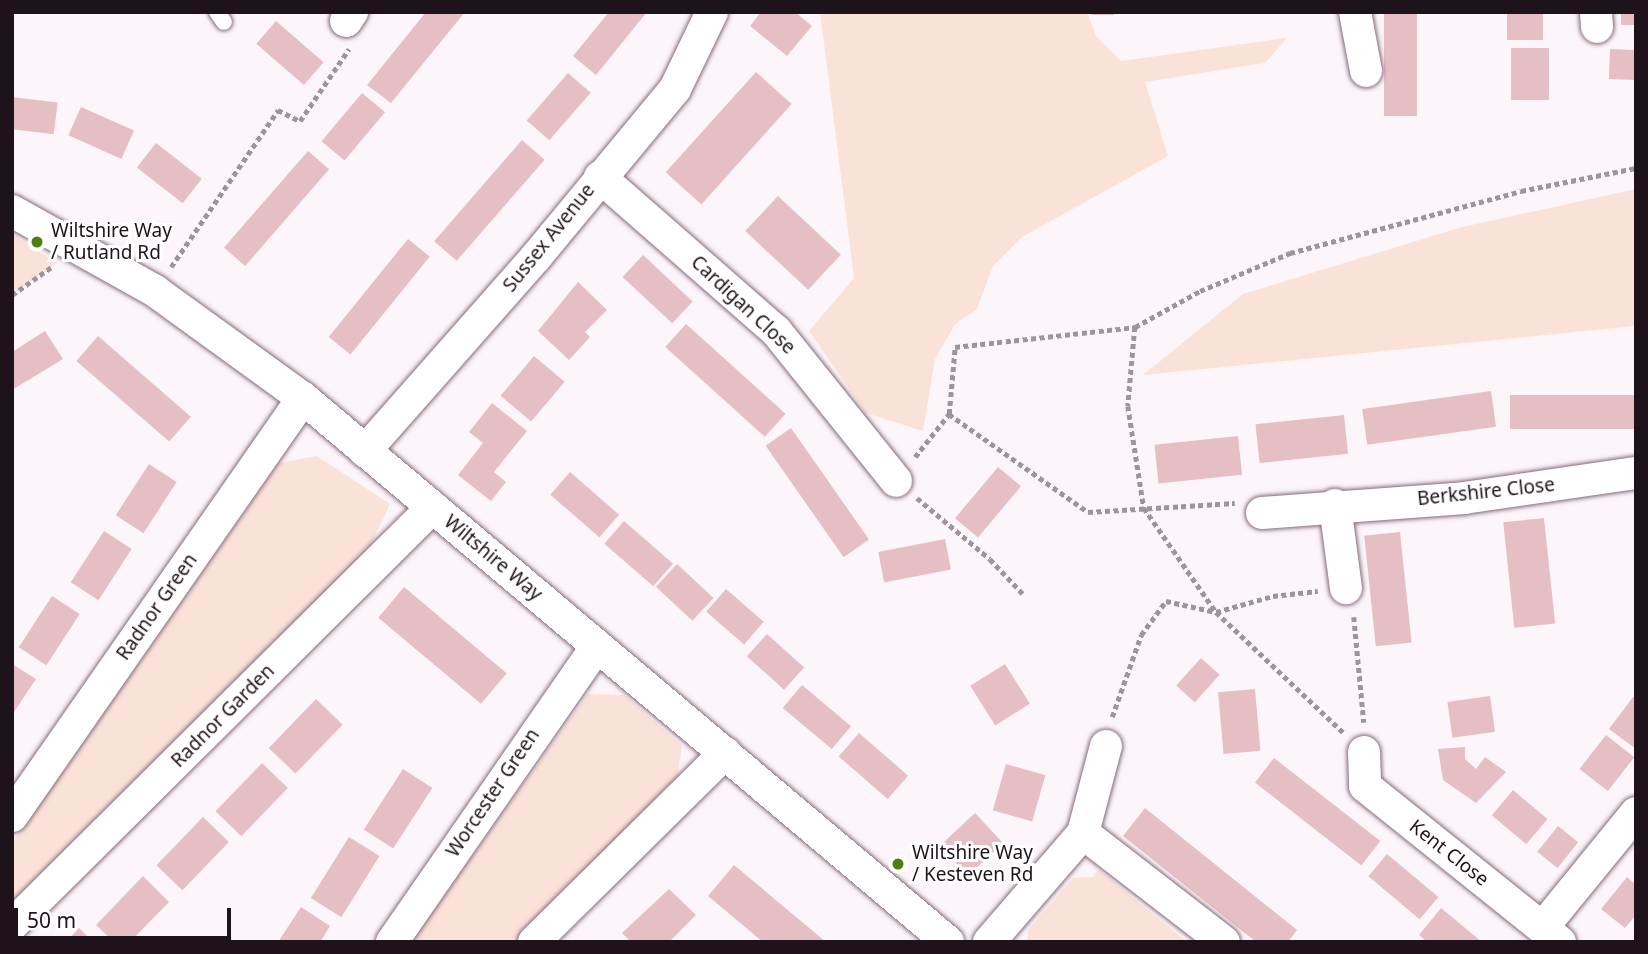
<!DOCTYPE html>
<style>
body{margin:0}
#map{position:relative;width:1648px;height:954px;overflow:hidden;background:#fcf5fa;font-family:"Noto Sans",sans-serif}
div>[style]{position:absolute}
.green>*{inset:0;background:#fbe2d9}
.building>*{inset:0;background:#e6bfc5;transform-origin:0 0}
.path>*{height:4.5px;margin-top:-2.25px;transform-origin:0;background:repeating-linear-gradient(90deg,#9e959c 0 5px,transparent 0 8.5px)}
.roads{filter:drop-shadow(0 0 2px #866a7d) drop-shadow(0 0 2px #866a7d)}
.lane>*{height:16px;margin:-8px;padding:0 8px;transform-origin:8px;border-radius:8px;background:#fff}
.street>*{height:32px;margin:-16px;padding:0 16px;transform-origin:16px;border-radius:16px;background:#fff}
.dots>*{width:19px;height:19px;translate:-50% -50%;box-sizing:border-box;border:4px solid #fff;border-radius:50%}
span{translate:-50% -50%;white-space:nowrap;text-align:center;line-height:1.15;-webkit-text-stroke:6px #fff;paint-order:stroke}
.poi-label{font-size:19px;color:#1e131b}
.left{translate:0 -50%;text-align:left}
.street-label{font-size:19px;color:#1e131b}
.frame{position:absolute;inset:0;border:14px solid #1e131b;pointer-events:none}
.scale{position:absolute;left:14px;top:908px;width:217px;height:32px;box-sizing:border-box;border:4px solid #1e131b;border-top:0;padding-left:9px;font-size:21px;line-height:24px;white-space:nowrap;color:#1e131b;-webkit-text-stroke:5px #fff;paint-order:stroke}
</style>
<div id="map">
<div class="green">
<div style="clip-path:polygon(820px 12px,1087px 12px,1096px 36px,1121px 61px,1287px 38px,1265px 63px,1145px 82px,1168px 156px,1022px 237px,993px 266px,977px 309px,955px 324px,935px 359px,923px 431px,866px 413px,809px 331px,854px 278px)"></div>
<div style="clip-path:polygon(1636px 189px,1636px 326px,1143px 375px,1243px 294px,1462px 227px)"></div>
<div style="clip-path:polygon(12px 234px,57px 263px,12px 295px)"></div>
<div style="clip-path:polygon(317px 456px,390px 504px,370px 547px,12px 902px,12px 843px,279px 463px)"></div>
<div style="clip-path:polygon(588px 694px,624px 695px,682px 745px,676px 789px,517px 942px,411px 942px)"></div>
<div style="clip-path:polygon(1099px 870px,1187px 942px,1027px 942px,1028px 930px,1073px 878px,1092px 877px)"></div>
</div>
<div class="building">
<div style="clip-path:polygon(426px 12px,465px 12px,391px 103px,367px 85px)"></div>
<div style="clip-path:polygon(609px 12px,647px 12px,596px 75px,573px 56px)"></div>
<div style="clip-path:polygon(761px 12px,795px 12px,812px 26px,787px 56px,750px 26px)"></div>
<div style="left:1091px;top:12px;width:23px;height:3px"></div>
<div style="left:1384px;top:12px;width:33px;height:104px"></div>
<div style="left:1507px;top:12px;width:36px;height:28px"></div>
<div style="left:1621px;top:12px;width:15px;height:13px"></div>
<div style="left:276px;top:21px;width:63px;height:30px;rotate:41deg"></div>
<div style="left:1511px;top:48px;width:38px;height:52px"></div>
<div style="left:1610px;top:49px;width:26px;height:30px;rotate:2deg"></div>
<div style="left:756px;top:72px;width:48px;height:135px;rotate:42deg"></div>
<div style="left:568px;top:73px;width:30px;height:63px;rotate:41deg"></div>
<div style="left:362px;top:93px;width:30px;height:63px;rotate:40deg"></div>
<div style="left:12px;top:97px;width:46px;height:32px;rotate:7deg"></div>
<div style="left:81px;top:107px;width:58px;height:31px;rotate:24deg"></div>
<div style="left:522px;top:140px;width:30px;height:134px;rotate:41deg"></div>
<div style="left:156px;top:143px;width:58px;height:31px;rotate:38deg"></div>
<div style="left:308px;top:151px;width:28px;height:128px;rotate:41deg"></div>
<div style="left:778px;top:196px;width:86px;height:48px;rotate:43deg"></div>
<div style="left:408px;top:239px;width:28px;height:126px;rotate:39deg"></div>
<div style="left:643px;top:255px;width:68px;height:30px;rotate:43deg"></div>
<div style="clip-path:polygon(578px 282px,607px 310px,585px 332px,590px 337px,569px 360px,538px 331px)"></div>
<div style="left:686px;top:324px;width:134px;height:31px;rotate:42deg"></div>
<div style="clip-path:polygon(45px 331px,63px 359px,12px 390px,12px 352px)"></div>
<div style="left:98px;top:336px;width:123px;height:33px;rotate:41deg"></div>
<div style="left:534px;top:356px;width:40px;height:52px;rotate:40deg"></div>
<div style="left:1491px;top:391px;width:36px;height:130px;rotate:82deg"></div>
<div style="left:1636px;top:395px;width:34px;height:126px;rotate:90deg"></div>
<div style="clip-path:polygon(492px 403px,527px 431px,494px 472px,506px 482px,491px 501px,458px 475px,483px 443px,469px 432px)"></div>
<div style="left:1344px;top:415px;width:39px;height:89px;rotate:84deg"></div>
<div style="left:791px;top:428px;width:136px;height:31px;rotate:55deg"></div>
<div style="left:1238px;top:436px;width:39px;height:84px;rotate:84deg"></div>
<div style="left:149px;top:464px;width:33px;height:61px;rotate:33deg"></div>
<div style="left:998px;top:467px;width:30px;height:67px;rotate:40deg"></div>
<div style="left:570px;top:472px;width:65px;height:30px;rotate:41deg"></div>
<div style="left:1544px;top:518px;width:106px;height:41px;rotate:84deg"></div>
<div style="left:624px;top:521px;width:65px;height:30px;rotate:41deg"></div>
<div style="left:104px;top:531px;width:33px;height:61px;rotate:33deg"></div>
<div style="left:1400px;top:532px;width:111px;height:36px;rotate:84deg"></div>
<div style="left:945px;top:539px;width:31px;height:68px;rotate:79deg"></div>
<div style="left:677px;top:564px;width:50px;height:31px;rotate:43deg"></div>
<div style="left:404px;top:587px;width:134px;height:40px;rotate:40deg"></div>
<div style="left:726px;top:589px;width:50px;height:30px;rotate:41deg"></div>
<div style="left:52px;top:596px;width:33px;height:61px;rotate:33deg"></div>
<div style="left:767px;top:634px;width:50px;height:30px;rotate:42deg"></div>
<div style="left:1201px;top:658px;width:25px;height:37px;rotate:42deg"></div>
<div style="clip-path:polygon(12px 664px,36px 679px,12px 715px)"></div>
<div style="left:1005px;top:664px;width:47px;height:41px;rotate:58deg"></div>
<div style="left:802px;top:685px;width:64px;height:30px;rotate:40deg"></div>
<div style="left:1255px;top:689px;width:62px;height:37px;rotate:85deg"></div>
<div style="left:1490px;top:696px;width:36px;height:43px;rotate:82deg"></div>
<div style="clip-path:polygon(1633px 697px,1636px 699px,1636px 749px,1609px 729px)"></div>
<div style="left:316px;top:699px;width:37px;height:68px;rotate:44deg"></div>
<div style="left:859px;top:733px;width:65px;height:31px;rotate:41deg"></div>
<div style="left:1606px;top:735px;width:36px;height:43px;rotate:38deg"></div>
<div style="clip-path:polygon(1465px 747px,1465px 759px,1476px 769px,1485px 757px,1506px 772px,1476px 803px,1443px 780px,1438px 749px)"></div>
<div style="left:1274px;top:758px;width:135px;height:31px;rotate:38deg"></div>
<div style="left:262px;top:763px;width:36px;height:67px;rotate:44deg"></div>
<div style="left:1006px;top:764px;width:41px;height:48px;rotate:16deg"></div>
<div style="left:403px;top:769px;width:35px;height:72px;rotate:33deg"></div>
<div style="left:1513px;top:790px;width:45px;height:33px;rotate:40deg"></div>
<div style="clip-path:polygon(1145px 808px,1297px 930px,1288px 942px,1256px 942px,1123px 836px)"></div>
<div style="left:975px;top:813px;width:41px;height:48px;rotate:47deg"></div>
<div style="left:203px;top:817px;width:36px;height:67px;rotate:44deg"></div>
<div style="left:1558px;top:826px;width:26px;height:33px;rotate:39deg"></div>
<div style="left:349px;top:837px;width:36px;height:72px;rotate:32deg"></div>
<div style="left:1387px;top:854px;width:67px;height:29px;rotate:40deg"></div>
<div style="clip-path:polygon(734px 865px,826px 942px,763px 942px,708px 896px)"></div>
<div style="clip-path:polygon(143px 876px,169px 902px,130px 942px,114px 942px,96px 925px)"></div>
<div style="clip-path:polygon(1627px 877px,1636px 885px,1636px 915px,1625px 928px,1601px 909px)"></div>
<div style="clip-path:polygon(669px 889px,696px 915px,669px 942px,631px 942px,622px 933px)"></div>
<div style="clip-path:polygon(301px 907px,330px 926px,320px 942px,278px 942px)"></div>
<div style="clip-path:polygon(1441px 908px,1482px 942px,1427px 942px,1419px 935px)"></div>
<div style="clip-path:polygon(79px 928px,93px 942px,66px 942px)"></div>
</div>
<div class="path">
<div style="left:171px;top:267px;width:190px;rotate:-55.7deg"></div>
<div style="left:278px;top:110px;width:25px;rotate:27deg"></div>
<div style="left:300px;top:121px;width:87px;rotate:-55.8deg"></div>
<div style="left:12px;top:295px;width:50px;rotate:-35.3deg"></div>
<div style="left:1135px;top:327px;width:79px;rotate:95.1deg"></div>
<div style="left:1128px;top:406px;width:103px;rotate:81.1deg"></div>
<div style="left:1144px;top:508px;width:126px;rotate:55.3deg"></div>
<div style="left:1216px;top:612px;width:176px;rotate:43.4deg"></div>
<div style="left:949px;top:414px;width:170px;rotate:35.2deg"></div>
<div style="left:1088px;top:512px;width:147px;rotate:-3.5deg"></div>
<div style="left:915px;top:457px;width:55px;rotate:-51.7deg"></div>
<div style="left:949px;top:414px;width:67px;rotate:-84.9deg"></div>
<div style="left:955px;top:347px;width:181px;rotate:-6.3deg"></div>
<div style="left:1135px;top:327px;width:74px;rotate:-29deg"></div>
<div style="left:1200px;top:291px;width:98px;rotate:-22.9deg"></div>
<div style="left:1290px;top:253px;width:239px;rotate:-15deg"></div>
<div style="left:1521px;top:191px;width:117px;rotate:-11.3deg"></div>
<div style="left:917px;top:498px;width:95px;rotate:39.9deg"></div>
<div style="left:990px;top:559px;width:50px;rotate:46.6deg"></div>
<div style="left:1354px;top:617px;width:106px;rotate:84.6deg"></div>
<div style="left:1112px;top:717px;width:87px;rotate:-70.5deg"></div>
<div style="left:1141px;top:635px;width:42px;rotate:-53.7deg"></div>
<div style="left:1166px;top:601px;width:51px;rotate:12.4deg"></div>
<div style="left:1216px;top:612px;width:59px;rotate:-15.7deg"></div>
<div style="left:1273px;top:596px;width:45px;rotate:-6.3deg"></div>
</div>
<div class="roads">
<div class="lane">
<div style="left:217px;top:12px;width:12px;rotate:55deg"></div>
</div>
<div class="street">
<div style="left:1355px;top:12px;width:60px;rotate:79.4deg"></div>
<div style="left:1596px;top:12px;width:15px;rotate:86deg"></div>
<div style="left:346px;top:21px;width:11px;rotate:-56deg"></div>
<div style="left:600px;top:177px;width:234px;rotate:41.2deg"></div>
<div style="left:776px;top:331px;width:192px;rotate:51.3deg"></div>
<div style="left:12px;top:211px;width:164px;rotate:29.2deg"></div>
<div style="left:155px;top:291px;width:183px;rotate:35.9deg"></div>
<div style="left:303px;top:398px;width:844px;rotate:40.14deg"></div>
<div style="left:365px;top:451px;width:259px;rotate:-48.6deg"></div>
<div style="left:536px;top:257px;width:218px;rotate:-50.4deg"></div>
<div style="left:675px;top:89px;width:85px;rotate:-64.3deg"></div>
<div style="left:1335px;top:505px;width:84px;rotate:82.5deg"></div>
<div style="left:1262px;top:513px;width:203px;rotate:-4.2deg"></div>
<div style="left:1464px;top:498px;width:174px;rotate:-8.3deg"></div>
<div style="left:1364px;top:752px;width:34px;rotate:88deg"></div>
<div style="left:1365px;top:786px;width:250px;rotate:38.7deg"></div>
<div style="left:12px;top:816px;width:509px;rotate:-55.16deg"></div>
<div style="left:1083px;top:833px;width:178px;rotate:37.7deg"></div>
<div style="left:12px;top:925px;width:593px;rotate:-44.8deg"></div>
<div style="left:1543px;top:927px;width:147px;rotate:-50.8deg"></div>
<div style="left:392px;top:942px;width:360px;rotate:-55.3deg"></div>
<div style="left:534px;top:942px;width:269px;rotate:-44.7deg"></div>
<div style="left:989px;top:942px;width:144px;rotate:-49.2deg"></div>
<div style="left:1083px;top:833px;width:90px;rotate:-75.2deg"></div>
</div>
</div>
<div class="dots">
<div style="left:37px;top:242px;background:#4d7f10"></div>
<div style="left:898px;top:864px;background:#4d7f10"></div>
</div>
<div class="poi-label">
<span class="left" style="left:51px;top:242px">Wiltshire Way<br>/ Rutland Rd</span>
<span class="left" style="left:912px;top:864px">Wiltshire Way<br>/ Kesteven Rd</span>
</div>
<div class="street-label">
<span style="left:549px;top:238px;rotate:-51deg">Sussex Avenue</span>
<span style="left:743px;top:305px;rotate:43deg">Cardigan Close</span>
<span style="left:1486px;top:492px;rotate:-6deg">Berkshire Close</span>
<span style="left:493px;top:558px;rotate:40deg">Wiltshire Way</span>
<span style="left:157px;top:607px;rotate:-55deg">Radnor Green</span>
<span style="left:223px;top:716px;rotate:-45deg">Radnor Garden</span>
<span style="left:493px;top:793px;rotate:-56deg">Worcester Green</span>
<span style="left:1449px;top:853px;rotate:38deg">Kent Close</span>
</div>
<div class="frame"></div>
<div class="scale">50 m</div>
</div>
